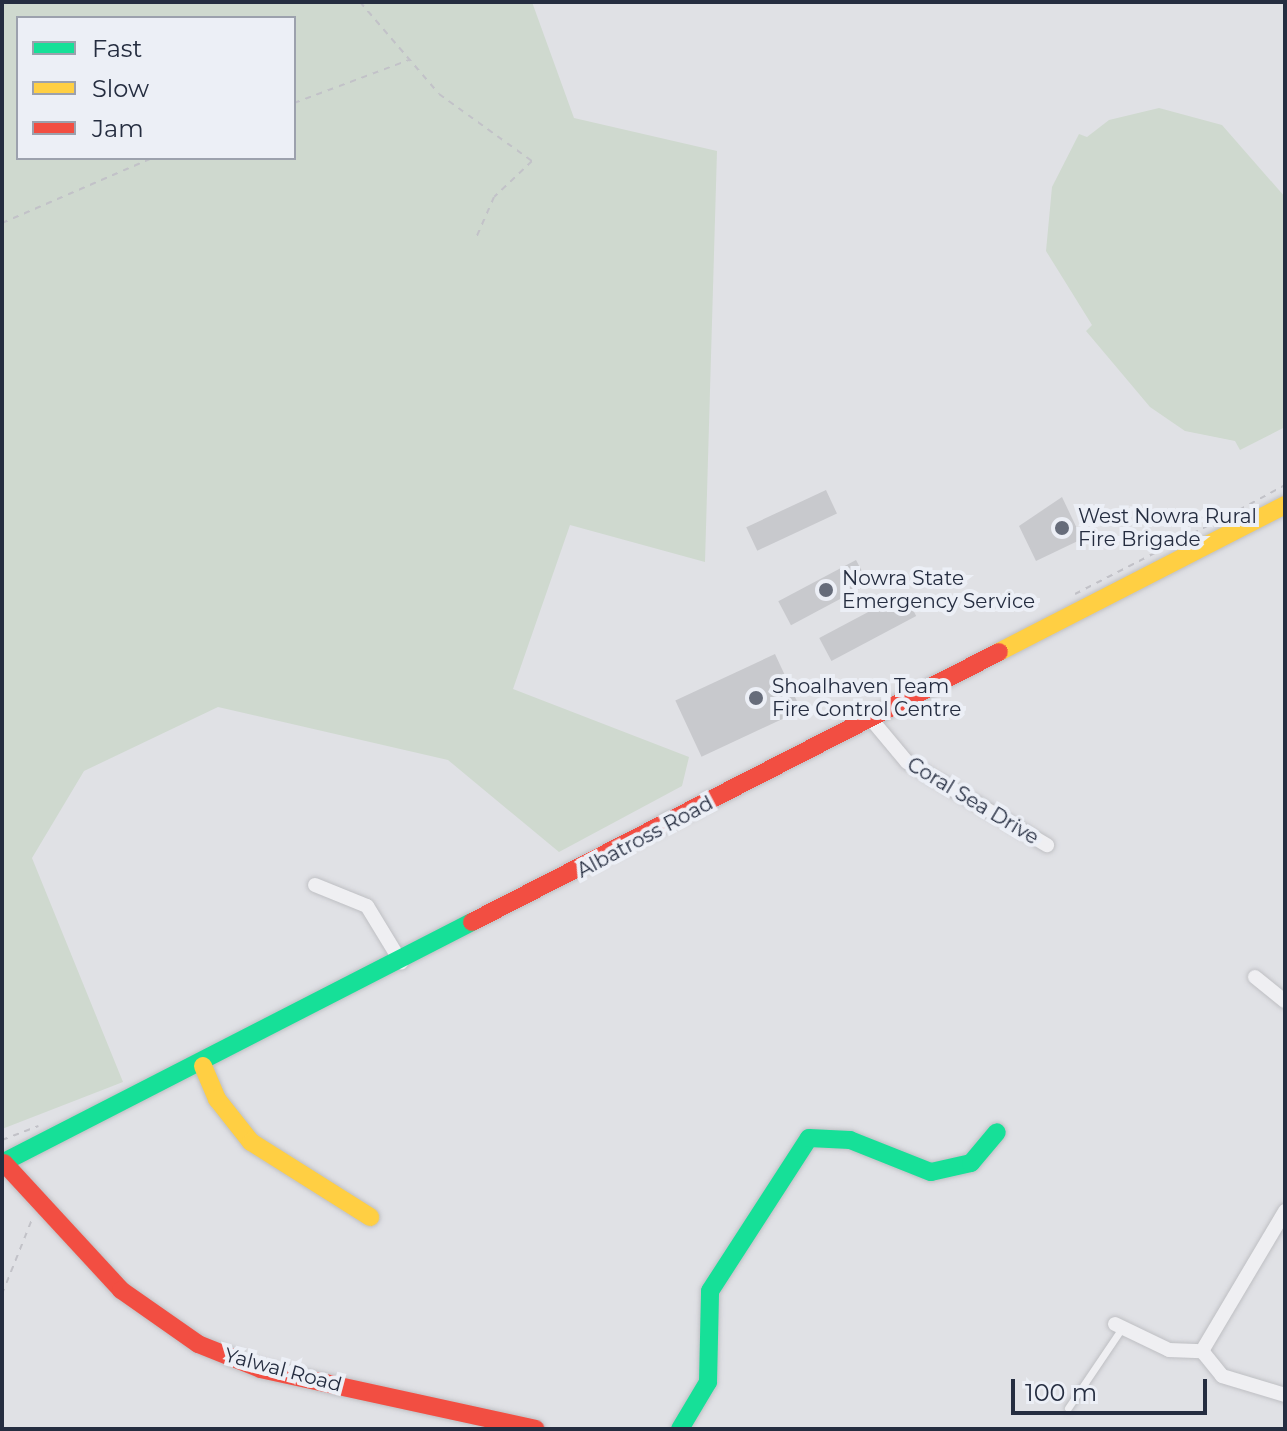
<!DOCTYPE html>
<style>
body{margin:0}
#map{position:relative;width:1287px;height:1431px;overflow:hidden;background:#e0e1e5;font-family:Montserrat,sans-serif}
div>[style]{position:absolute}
.green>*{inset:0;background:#cfd9cf}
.building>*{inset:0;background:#c8c9cd;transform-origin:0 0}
.path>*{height:2px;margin-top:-1px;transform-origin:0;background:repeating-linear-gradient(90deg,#c2c2c8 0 6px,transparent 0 12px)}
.roads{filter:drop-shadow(0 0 2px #bebfc3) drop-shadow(0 0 2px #bebfc3)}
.lane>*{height:7px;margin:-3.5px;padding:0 3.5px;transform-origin:3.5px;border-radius:3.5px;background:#efeff2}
.street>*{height:14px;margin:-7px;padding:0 7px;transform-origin:7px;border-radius:7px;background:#efeff2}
.fast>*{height:18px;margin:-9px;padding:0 9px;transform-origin:9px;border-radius:9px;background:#16e098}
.slow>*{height:18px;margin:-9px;padding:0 9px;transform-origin:9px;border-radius:9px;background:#ffcf43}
.jam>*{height:18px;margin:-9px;padding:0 9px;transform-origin:9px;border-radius:9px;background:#f24e42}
.dots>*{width:22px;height:22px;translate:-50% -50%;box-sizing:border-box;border:4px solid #eceff6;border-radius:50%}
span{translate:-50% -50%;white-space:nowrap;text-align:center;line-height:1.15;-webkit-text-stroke:8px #eceff6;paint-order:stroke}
.poi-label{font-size:20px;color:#252d40}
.left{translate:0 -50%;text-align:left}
.street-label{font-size:20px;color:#252d40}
.frame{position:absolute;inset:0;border:4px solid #252d40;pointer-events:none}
.legend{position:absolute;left:16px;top:16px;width:280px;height:144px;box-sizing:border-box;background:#eceff6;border:2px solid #9ca1ad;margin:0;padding:10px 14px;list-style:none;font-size:24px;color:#252d40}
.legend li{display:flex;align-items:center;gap:16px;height:40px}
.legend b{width:40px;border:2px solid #9ca1ad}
.scale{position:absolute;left:1011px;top:1379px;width:196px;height:36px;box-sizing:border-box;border:4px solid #252d40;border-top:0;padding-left:10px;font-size:24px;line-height:28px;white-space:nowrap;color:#252d40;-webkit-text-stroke:6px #eceff6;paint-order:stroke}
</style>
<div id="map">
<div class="green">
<div style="clip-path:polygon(evenodd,2px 2px,532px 2px,574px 118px,717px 151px,705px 562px,570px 525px,513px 689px,689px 757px,682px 786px,559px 852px,448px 760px,218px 707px,84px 771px,32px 858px,123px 1082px,2px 1129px,2px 2px,18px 18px,294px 18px,294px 158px,18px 158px,18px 18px)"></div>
<div style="clip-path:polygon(1159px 108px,1222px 125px,1285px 197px,1285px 427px,1240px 450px,1235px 441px,1185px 431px,1150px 407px,1086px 331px,1092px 325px,1046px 251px,1052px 187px,1079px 134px,1087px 137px,1109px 120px)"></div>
</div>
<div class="building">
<div style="left:826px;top:490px;width:26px;height:88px;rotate:65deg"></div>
<div style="clip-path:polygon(1062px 497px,1082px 539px,1036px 561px,1019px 526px)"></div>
<div style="left:856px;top:560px;width:27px;height:88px;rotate:62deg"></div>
<div style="left:904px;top:593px;width:26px;height:96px;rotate:62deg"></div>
<div style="left:775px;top:654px;width:62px;height:110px;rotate:65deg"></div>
</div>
<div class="path">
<div style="left:360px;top:2px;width:121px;rotate:49.3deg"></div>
<div style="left:439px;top:94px;width:115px;rotate:35.8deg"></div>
<div style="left:532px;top:161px;width:52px;rotate:136.5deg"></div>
<div style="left:494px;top:197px;width:45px;rotate:113.7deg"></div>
<div style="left:294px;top:103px;width:123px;rotate:-20.5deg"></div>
<div style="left:2px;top:223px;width:163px;rotate:-23.4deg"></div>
<div style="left:1239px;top:510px;width:52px;rotate:-28.5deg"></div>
<div style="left:1075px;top:594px;width:162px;rotate:-27.2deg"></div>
<div style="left:2px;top:1140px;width:39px;rotate:-21deg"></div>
<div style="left:2px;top:1294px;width:83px;rotate:-68.1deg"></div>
</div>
<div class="roads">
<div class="lane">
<div style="left:1068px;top:1408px;width:97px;rotate:-56deg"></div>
</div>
<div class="street">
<div style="left:871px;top:719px;width:56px;rotate:50.1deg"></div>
<div style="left:907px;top:762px;width:163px;rotate:30.7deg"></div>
<div style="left:315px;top:885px;width:56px;rotate:22deg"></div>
<div style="left:367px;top:906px;width:66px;rotate:58.7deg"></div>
<div style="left:1255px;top:977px;width:38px;rotate:39deg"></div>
<div style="left:1115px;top:1324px;width:60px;rotate:25.7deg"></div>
<div style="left:1169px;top:1350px;width:33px;rotate:2deg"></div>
<div style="left:1202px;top:1351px;width:32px;rotate:51deg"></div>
<div style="left:1222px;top:1376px;width:66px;rotate:16.8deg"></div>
<div style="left:1202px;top:1351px;width:163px;rotate:-59.3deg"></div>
</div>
<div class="fast">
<div style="left:2px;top:1163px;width:528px;rotate:-27.15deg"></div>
<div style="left:680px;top:1429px;width:55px;rotate:-59.2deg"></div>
<div style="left:708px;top:1382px;width:91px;rotate:-88.7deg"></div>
<div style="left:710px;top:1291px;width:182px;rotate:-57.1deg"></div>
<div style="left:809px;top:1138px;width:41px;rotate:2.8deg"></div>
<div style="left:850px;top:1140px;width:87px;rotate:21.6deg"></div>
<div style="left:931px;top:1172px;width:41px;rotate:-12.7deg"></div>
<div style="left:971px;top:1163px;width:40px;rotate:-50deg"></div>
</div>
<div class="slow">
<div style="left:999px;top:652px;width:322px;rotate:-27.2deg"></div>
<div style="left:203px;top:1066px;width:36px;rotate:67deg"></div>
<div style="left:217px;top:1099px;width:55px;rotate:51.7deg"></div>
<div style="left:251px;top:1142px;width:141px;rotate:32.2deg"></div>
</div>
<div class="jam">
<div style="left:472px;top:922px;width:592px;rotate:-27.13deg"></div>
<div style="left:4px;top:1163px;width:173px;rotate:47.3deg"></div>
<div style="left:121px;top:1290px;width:94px;rotate:35deg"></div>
<div style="left:198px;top:1344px;width:68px;rotate:21.6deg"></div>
<div style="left:261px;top:1369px;width:281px;rotate:12.3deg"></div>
</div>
</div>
<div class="dots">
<div style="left:1062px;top:528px;background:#666c7a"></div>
<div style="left:826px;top:590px;background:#666c7a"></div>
<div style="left:756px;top:698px;background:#666c7a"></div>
</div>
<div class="poi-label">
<span class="left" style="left:1078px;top:528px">West Nowra Rural<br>Fire Brigade</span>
<span class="left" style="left:842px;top:590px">Nowra State<br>Emergency Service</span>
<span class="left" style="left:772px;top:698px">Shoalhaven Team<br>Fire Control Centre</span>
</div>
<div class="street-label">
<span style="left:973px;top:801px;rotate:31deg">Coral Sea Drive</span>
<span style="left:645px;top:837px;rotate:-28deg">Albatross Road</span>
<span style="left:283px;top:1370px;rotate:15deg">Yalwal Road</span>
</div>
<div class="frame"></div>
<ul class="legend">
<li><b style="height:10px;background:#16e098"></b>Fast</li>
<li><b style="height:10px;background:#ffcf43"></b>Slow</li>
<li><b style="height:10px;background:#f24e42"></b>Jam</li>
</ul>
<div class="scale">100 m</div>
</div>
